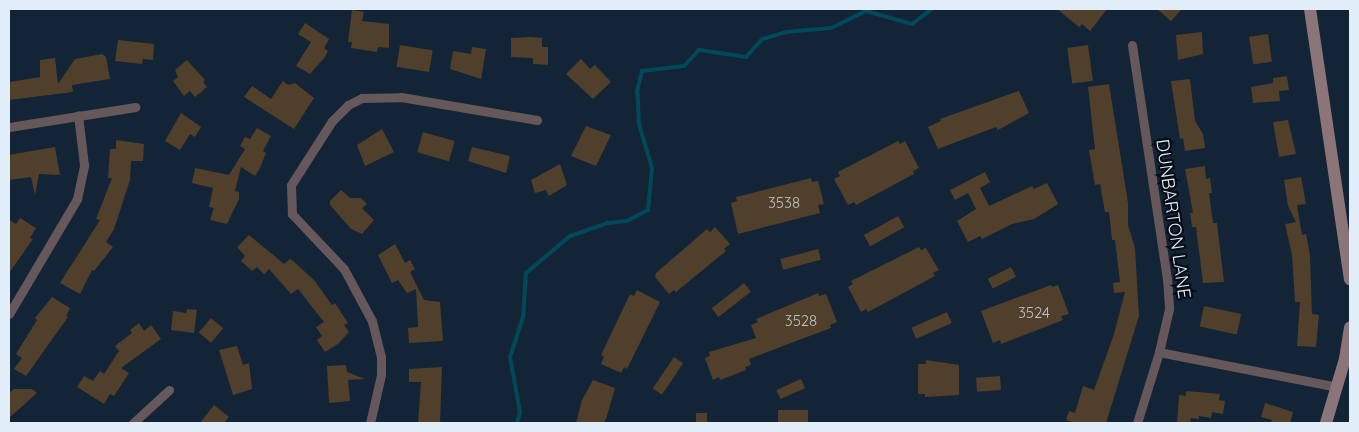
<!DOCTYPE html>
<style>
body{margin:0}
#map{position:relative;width:1359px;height:432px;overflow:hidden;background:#132436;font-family:Quicksand,sans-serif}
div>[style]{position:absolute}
.stream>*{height:4px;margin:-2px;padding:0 2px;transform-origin:2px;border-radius:2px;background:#00495a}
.building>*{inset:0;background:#503f2a;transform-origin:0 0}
.street>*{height:9px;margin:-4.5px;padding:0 4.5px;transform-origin:4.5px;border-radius:4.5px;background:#65575a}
.secondary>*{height:12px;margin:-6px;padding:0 6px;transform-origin:6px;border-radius:6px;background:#8b7578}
span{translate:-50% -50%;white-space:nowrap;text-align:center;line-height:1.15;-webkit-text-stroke:4.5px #060d14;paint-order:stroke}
.number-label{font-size:15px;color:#bec2c6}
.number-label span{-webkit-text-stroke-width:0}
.street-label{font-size:18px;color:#e2edfa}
.frame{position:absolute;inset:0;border:10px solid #e2edfa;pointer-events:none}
</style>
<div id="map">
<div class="stream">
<div style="left:517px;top:423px;width:11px;rotate:-75deg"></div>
<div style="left:520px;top:412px;width:56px;rotate:-100.3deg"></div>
<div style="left:510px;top:357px;width:42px;rotate:-72deg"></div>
<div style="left:523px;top:317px;width:44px;rotate:-86.1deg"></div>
<div style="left:526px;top:273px;width:57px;rotate:-40.1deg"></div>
<div style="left:570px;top:236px;width:39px;rotate:-19deg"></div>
<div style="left:607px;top:223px;width:20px;rotate:-6deg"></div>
<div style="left:627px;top:221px;width:24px;rotate:-28deg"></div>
<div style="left:648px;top:210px;width:42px;rotate:-84.6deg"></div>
<div style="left:652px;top:168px;width:46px;rotate:-106.5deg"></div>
<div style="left:639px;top:124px;width:33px;rotate:-93deg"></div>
<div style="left:637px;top:91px;width:21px;rotate:-76deg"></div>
<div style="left:642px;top:71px;width:42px;rotate:-6.8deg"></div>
<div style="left:684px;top:66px;width:22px;rotate:-47deg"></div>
<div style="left:699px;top:50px;width:48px;rotate:8.5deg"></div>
<div style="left:746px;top:57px;width:24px;rotate:-48deg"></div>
<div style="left:762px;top:39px;width:25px;rotate:-16deg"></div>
<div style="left:786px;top:32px;width:45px;rotate:-5.1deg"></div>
<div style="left:831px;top:28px;width:39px;rotate:-26deg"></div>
<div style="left:866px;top:11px;width:48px;rotate:15.8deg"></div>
<div style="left:912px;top:24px;width:25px;rotate:-37deg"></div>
</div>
<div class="building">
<div style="clip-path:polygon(1057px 9px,1107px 9px,1090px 31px,1082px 24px,1079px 27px)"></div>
<div style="clip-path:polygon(1157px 9px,1182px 9px,1171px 21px)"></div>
<div style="clip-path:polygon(352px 10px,364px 12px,362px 21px,389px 24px,389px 48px,378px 47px,377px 52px,351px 48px,352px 42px,348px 42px)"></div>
<div style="clip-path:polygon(305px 23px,329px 39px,324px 48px,328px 51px,325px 57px,310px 74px,296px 66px,311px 42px,298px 34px)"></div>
<div style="clip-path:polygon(1202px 32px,1203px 54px,1178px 60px,1176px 35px)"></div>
<div style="left:1268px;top:34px;width:28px;height:19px;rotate:82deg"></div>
<div style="clip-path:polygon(531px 37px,542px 38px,542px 47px,548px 47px,548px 65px,533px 64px,533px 58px,511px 57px,511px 38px)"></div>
<div style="clip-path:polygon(118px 40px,154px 44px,153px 60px,143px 59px,142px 64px,115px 61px)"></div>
<div style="left:400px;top:45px;width:33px;height:22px;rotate:9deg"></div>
<div style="left:1088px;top:45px;width:36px;height:21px;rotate:82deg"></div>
<div style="clip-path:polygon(472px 47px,486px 49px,481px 79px,450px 69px,453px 51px,471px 54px)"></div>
<div style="clip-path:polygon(102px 54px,106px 57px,110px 79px,72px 85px,73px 92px,9px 100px,9px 82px,40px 77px,40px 60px,55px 58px,58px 84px,75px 59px)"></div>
<div style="clip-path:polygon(581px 59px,590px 69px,595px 65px,611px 82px,593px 99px,566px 74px)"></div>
<div style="clip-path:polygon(187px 60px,205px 80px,203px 82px,207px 87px,195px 97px,190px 91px,184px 96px,173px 81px,178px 77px,175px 70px)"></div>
<div style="clip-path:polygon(1287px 76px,1289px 90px,1279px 91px,1280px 101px,1253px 103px,1251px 87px,1273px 83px,1273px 78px)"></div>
<div style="clip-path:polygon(1190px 79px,1195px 121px,1203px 134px,1205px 148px,1185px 151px,1183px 138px,1180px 139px,1171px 81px)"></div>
<div style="clip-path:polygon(283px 81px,288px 85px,295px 83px,314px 98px,294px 129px,244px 97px,252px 86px,271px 99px)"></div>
<div style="clip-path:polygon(1109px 84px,1128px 203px,1128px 225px,1135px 248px,1139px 316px,1106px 423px,1076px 423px,1066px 420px,1069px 411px,1075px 413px,1083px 386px,1094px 390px,1114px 334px,1125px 292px,1114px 293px,1113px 283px,1120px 282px,1115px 240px,1112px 240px,1109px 212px,1105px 212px,1100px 184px,1095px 185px,1089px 150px,1095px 149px,1088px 87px)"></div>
<div style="clip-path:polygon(1019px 91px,1029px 113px,998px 130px,996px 127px,938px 149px,928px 127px,941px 121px,940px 119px)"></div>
<div style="clip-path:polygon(181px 113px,201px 127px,195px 137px,190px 134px,180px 150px,165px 141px)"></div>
<div style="clip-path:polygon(1288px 120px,1296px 154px,1279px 157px,1273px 122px)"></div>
<div style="clip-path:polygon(586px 126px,611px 135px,596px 166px,571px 156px)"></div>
<div style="clip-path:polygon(257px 128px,271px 136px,263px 151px,266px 153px,260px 168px,255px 176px,241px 167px,235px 191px,239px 192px,239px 199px,227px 224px,210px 220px,214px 208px,209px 207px,213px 188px,192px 183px,195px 168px,229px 175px,245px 149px,240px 146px,245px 137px,250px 139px)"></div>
<div style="clip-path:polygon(382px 129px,394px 152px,365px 166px,357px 145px)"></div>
<div style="left:423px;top:132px;width:33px;height:21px;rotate:16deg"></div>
<div style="clip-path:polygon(116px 140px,144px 144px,143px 161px,131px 161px,130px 180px,114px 229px,106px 242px,113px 247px,94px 271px,92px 270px,80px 294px,60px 283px,100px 220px,96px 219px,112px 178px,108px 178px,110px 149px,116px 149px)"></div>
<div style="clip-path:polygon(898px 141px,900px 144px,905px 141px,919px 168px,913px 171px,914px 174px,856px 205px,854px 202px,848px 205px,834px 179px,840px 176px,838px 172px)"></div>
<div style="clip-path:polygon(55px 147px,60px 175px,39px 174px,35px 195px,31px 177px,9px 180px,9px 155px)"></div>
<div style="clip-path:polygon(472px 147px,510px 156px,506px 173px,468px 161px)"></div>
<div style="clip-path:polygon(560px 164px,567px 185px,549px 196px,546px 190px,535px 193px,531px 180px)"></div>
<div style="clip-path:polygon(1205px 166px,1206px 179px,1210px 178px,1212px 193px,1209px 193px,1213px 223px,1217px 223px,1224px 282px,1203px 283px,1196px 227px,1192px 227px,1190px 213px,1193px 213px,1185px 169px)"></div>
<div style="clip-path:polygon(985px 172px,990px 182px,980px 188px,989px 206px,1032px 186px,1034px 189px,1047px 183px,1058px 204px,1034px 219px,1012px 224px,982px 239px,980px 236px,968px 242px,957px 221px,976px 209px,968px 193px,955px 200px,950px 190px)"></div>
<div style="clip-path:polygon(1301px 177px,1306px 204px,1297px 205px,1302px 235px,1306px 234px,1310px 255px,1312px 314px,1319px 315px,1316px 347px,1297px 346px,1300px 302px,1295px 302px,1292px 255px,1285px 224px,1296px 222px,1288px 206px,1284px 180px)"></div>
<div style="clip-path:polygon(811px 178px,812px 182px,818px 181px,824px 204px,818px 205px,820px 213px,738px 234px,731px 203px,737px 201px,736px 197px)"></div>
<div style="clip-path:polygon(341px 190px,350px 198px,361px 198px,367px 204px,362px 208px,374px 220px,362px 234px,351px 229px,330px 205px,330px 201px)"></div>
<div style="left:898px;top:216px;width:13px;height:39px;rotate:61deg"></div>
<div style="clip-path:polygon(20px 218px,36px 228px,30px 238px,33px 239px,9px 273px,9px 220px,16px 224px)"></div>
<div style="clip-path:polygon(715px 227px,730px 244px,724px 249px,726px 251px,676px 292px,674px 290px,669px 294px,655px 277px,656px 273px,707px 229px,710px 232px)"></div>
<div style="clip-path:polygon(249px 235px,284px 264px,290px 259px,293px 261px,314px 280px,332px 305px,335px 303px,348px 323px,344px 325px,349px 332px,338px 344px,325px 352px,317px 340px,322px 336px,316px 327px,324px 322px,298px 289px,291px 294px,269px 269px,264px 274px,257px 267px,252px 271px,241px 261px,245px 256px,237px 247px)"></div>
<div style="clip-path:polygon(395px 244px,405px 263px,410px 260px,415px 269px,410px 272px,424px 300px,440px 302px,443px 341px,409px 343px,408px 328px,418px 327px,416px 289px,407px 293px,398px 280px,392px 283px,378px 255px)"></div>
<div style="clip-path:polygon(919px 247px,921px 250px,926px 248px,934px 262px,939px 270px,933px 273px,935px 276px,868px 312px,866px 309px,861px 312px,848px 287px,853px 284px,851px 281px)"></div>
<div style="left:818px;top:249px;width:11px;height:39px;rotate:75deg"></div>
<div style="left:1011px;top:267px;width:11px;height:26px;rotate:63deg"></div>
<div style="left:744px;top:283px;width:11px;height:41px;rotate:52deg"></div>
<div style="clip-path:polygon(1051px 285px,1052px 287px,1058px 285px,1069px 314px,1061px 316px,1063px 320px,1001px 344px,1000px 340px,993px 343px,981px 311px)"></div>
<div style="clip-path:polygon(637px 290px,660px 302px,627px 369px,624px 367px,621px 373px,601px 364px,604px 357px,601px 355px,630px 294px,634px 296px)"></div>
<div style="clip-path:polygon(818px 293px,819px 296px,826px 294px,837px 322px,830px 325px,831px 328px,749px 359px,751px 365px,745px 367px,746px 370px,720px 380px,719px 377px,713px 380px,705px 358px,710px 356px,709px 352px,756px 338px,751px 325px,758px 322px,756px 319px)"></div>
<div style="clip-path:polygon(52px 297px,70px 308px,66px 316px,68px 317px,26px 376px,14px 369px,22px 358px,16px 354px,37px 320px,35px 318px)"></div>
<div style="left:1204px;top:306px;width:38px;height:21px;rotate:12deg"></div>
<div style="clip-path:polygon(187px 309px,197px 310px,194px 333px,171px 330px,173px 311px,186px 313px)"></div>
<div style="left:947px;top:312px;width:12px;height:39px;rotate:66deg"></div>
<div style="left:211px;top:318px;width:16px;height:19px;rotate:40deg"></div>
<div style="clip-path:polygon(139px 323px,144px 331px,151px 325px,161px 339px,121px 368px,129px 373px,114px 396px,110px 394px,104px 404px,77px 387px,84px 376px,93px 381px,100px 371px,104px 374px,119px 351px,115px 346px,132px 333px,130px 330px)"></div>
<div style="clip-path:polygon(237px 346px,243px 365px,249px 363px,252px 389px,233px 395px,219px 350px)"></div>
<div style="left:674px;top:357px;width:11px;height:38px;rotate:34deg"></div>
<div style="clip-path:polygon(926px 360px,959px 365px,959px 395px,925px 397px,925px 394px,918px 394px,918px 364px,926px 364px)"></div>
<div style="clip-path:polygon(346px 365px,347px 372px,365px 379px,348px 380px,350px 401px,329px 403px,327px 366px)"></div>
<div style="clip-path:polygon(442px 367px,440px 423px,418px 423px,421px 382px,409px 382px,409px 369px)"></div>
<div style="left:1000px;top:376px;width:14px;height:24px;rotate:86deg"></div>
<div style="left:801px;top:379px;width:10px;height:27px;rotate:66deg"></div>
<div style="clip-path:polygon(593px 380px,615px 388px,607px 416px,604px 423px,576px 423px,582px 400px)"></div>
<div style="clip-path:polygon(14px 389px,32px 389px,37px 393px,9px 418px,9px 393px)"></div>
<div style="clip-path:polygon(1186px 391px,1220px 394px,1219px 400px,1225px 401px,1223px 414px,1212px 412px,1211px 418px,1199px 416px,1199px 419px,1191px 418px,1190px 423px,1177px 423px,1179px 395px,1186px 396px)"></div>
<div style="clip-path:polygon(1265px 403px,1293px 412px,1290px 423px,1271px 423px,1272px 420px,1261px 417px)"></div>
<div style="clip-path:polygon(214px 405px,229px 417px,224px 423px,200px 423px)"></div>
<div style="left:808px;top:410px;width:13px;height:30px;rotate:90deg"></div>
<div style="left:696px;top:413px;width:11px;height:10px"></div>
</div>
<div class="street">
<div style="left:1132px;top:45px;width:236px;rotate:81.5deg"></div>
<div style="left:1167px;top:278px;width:31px;rotate:86deg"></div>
<div style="left:1169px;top:309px;width:44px;rotate:103.1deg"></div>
<div style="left:1159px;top:352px;width:74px;rotate:107.2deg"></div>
<div style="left:9px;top:127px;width:128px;rotate:-9deg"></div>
<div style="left:9px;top:314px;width:134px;rotate:-59.4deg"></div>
<div style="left:77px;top:199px;width:35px;rotate:-78deg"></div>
<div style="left:84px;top:165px;width:50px;rotate:-96.8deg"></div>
<div style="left:1159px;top:352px;width:182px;rotate:11.1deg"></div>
<div style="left:133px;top:423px;width:49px;rotate:-42.5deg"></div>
<div style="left:370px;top:423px;width:49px;rotate:-77.1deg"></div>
<div style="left:381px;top:375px;width:18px;rotate:-90deg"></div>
<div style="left:381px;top:357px;width:37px;rotate:-104deg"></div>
<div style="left:372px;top:321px;width:59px;rotate:-118.3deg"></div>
<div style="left:344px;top:269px;width:76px;rotate:-133.4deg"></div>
<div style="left:292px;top:214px;width:29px;rotate:-92deg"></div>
<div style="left:291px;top:185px;width:76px;rotate:-57.4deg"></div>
<div style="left:332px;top:121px;width:23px;rotate:-45deg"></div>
<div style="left:348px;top:105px;width:16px;rotate:-27deg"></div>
<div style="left:362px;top:98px;width:39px;rotate:-1deg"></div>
<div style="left:401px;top:97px;width:138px;rotate:9.6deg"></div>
</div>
<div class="secondary">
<div style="left:1310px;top:9px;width:273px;rotate:81.6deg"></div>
<div style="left:1326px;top:423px;width:67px;rotate:-73.5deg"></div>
<div style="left:1345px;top:359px;width:32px;rotate:-81deg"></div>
</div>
<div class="number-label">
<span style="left:784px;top:203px">3538</span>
<span style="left:1034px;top:313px">3524</span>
<span style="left:801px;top:321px">3528</span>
</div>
<div class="street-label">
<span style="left:1173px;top:219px;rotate:82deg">DUNBARTON LANE</span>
</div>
<div class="frame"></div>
</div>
